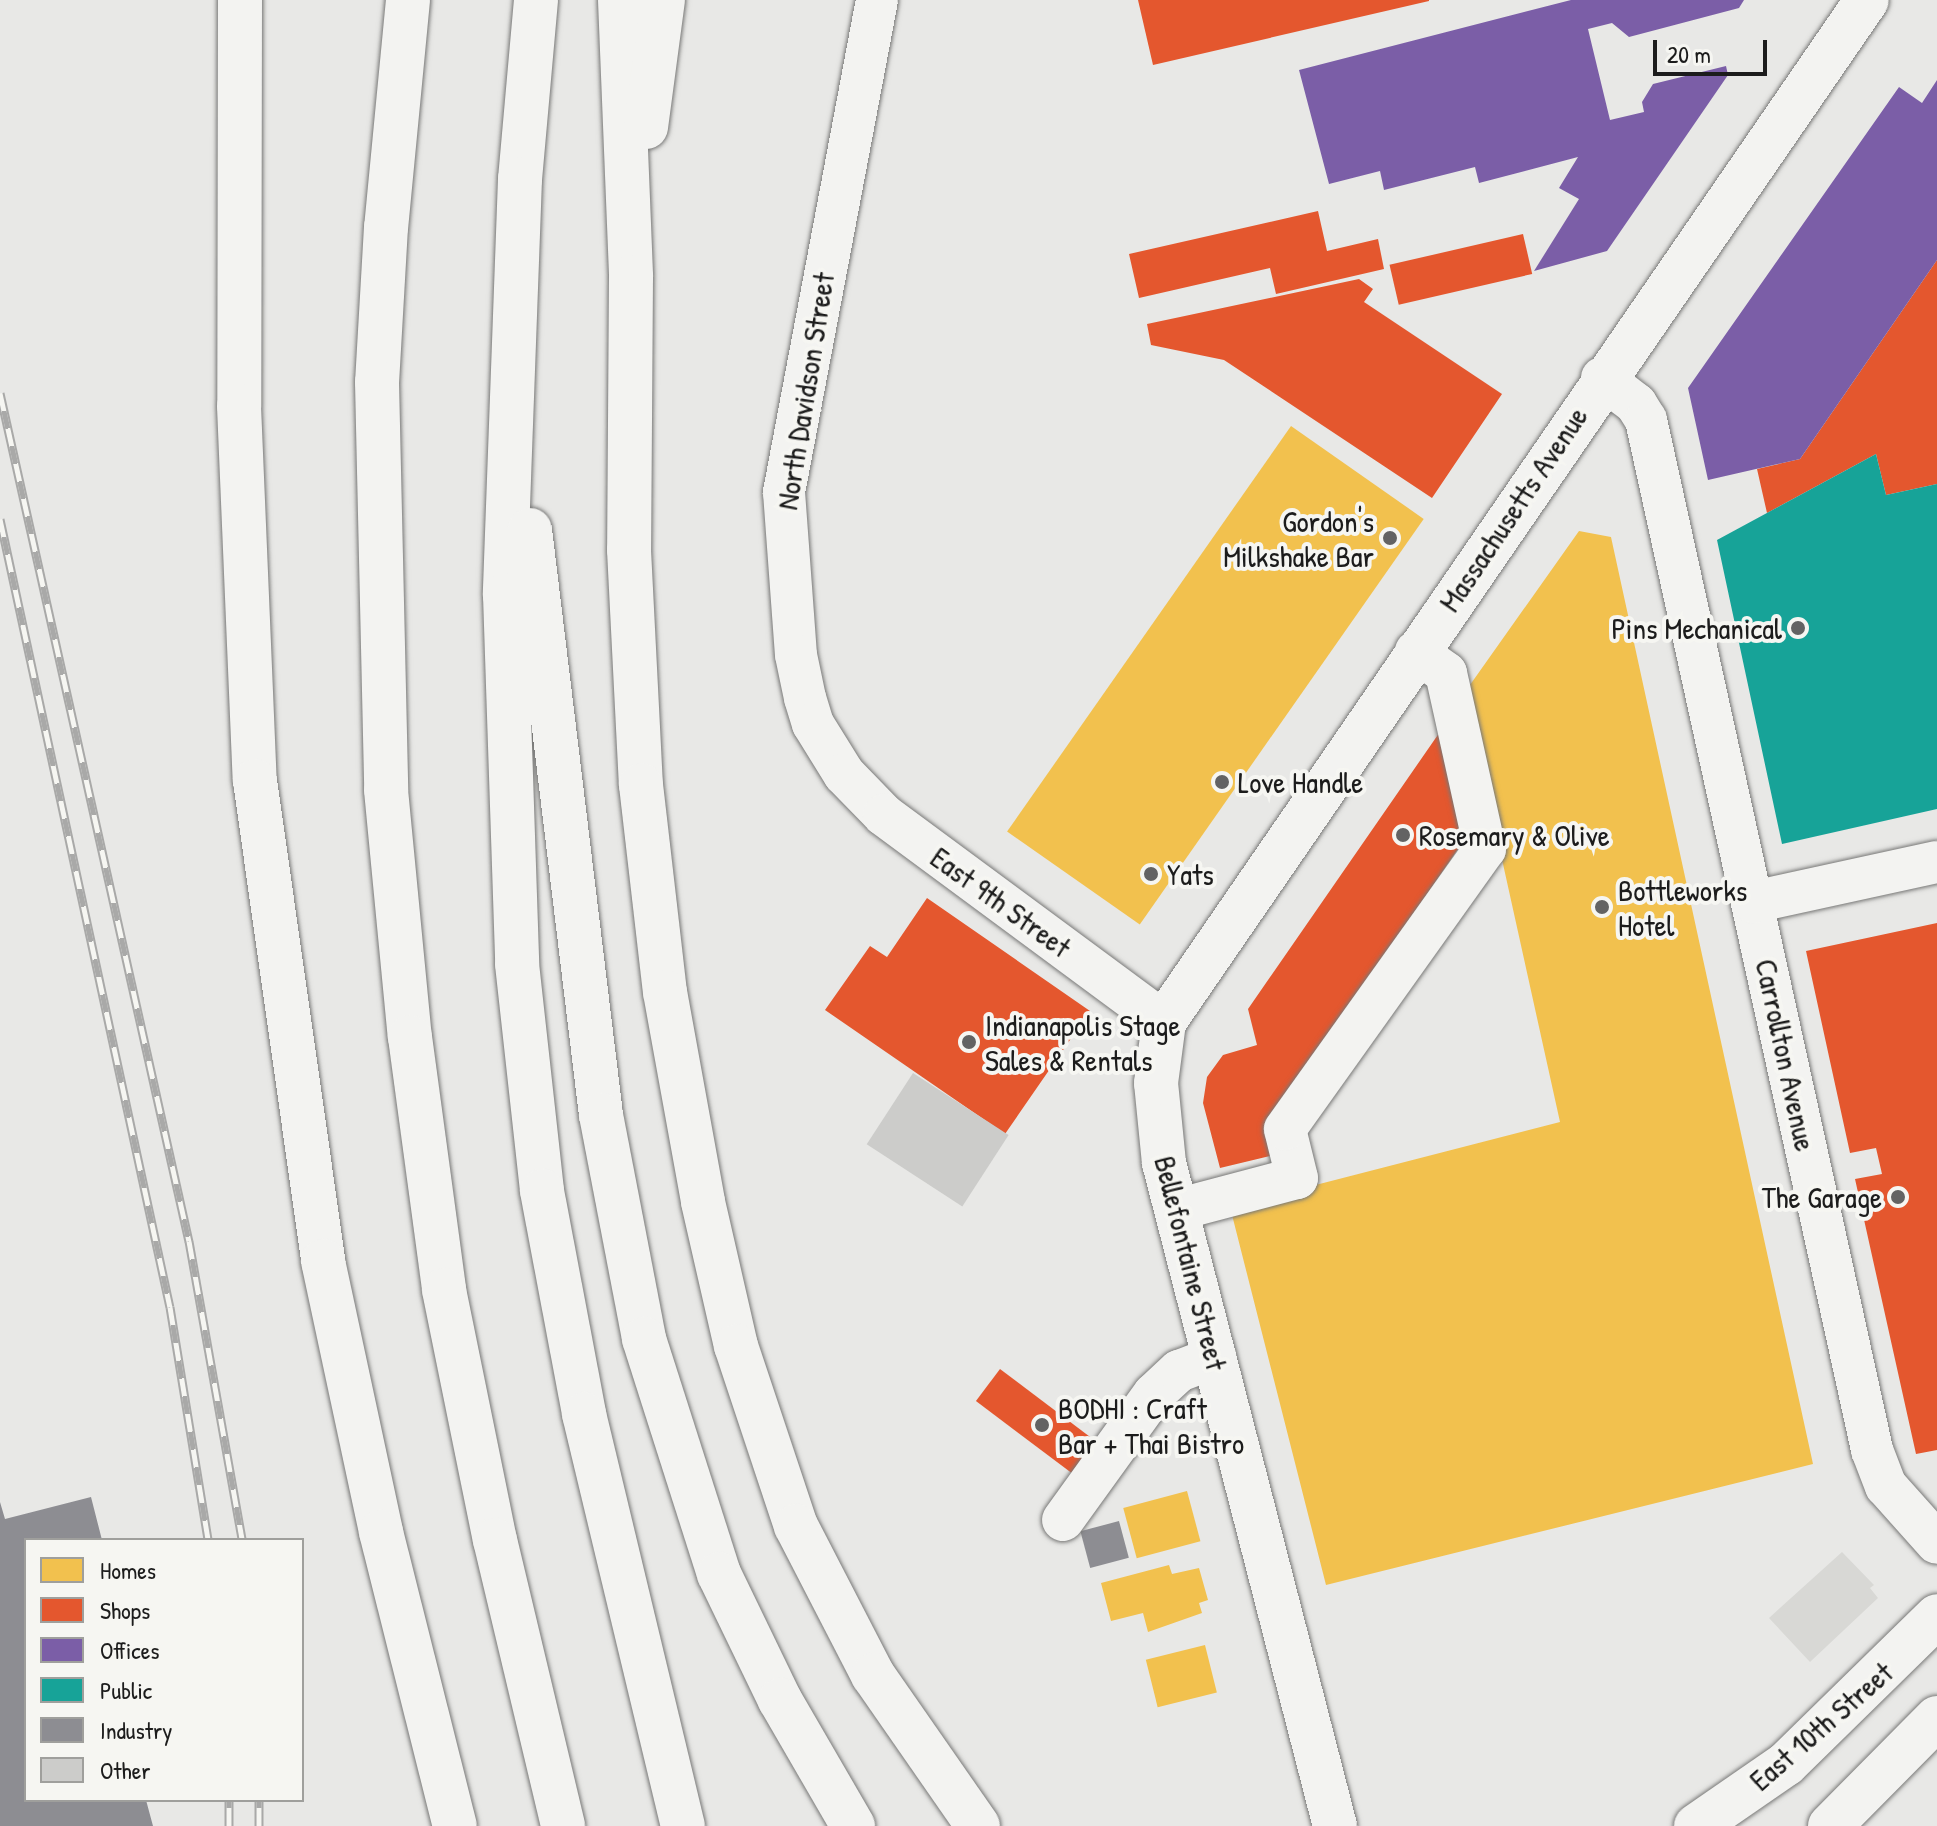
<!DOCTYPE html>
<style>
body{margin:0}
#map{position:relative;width:1937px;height:1826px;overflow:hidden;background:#e8e8e6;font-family:"Patrick Hand",sans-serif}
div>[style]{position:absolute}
.green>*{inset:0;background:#d8d8d5}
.homes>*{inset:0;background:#f2c14e;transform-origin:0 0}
.shops>*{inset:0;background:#e4572e;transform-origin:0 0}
.offices>*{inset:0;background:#7b5ea7}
.public>*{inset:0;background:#17a398}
.industry>*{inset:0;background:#8d8d92;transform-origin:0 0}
.building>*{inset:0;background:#ccccca;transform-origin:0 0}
.roads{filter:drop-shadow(0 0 2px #787877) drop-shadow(0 0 2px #787877)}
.minor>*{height:42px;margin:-21px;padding:0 21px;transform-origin:21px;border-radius:21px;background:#f3f3f1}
.major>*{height:44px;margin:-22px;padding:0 22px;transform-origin:22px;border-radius:22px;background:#f3f3f1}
.highway>*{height:44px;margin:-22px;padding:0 22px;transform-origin:22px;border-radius:22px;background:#f3f3f1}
.rail>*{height:9px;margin-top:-4.5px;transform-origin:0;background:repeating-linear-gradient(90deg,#f6f6f2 0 18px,#a9a9a8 0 36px);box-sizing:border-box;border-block:2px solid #a9a9a8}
.dots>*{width:22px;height:22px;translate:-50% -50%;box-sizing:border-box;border:4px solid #f6f6f2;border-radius:50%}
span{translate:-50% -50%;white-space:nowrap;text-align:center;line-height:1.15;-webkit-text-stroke:8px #f6f6f2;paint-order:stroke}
.street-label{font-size:30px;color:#1c1c1c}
.poi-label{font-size:30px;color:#1c1c1c}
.right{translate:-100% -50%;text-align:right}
.left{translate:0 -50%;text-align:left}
.legend{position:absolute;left:24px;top:1538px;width:280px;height:264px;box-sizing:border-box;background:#f6f6f2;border:2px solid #9f9f9c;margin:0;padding:10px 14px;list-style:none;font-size:24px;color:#1c1c1c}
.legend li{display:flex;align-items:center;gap:16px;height:40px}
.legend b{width:40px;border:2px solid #9f9f9c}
.scale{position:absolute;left:1653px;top:40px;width:114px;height:36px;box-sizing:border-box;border:4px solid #1c1c1c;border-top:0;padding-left:10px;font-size:24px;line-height:28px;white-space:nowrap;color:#1c1c1c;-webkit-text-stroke:6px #f6f6f2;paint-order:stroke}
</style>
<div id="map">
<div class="green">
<div style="clip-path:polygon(1842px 1552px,1874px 1585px,1870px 1588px,1878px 1598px,1810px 1662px,1769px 1618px)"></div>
</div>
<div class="homes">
<div style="left:1291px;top:426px;width:162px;height:495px;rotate:35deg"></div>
<div style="clip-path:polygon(1579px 531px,1611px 537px,1813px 1464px,1326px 1585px,1230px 1207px,1560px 1122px,1465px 692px)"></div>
<div style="left:1187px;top:1491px;width:52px;height:66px;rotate:75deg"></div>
<div style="clip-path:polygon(1169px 1565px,1172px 1574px,1199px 1568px,1208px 1600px,1199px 1603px,1202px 1613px,1148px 1632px,1143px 1613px,1111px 1621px,1101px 1583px)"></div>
<div style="left:1205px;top:1645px;width:49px;height:61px;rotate:76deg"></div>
</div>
<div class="shops">
<div style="clip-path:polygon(1138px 0,1429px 0,1429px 1px,1153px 65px)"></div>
<div style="clip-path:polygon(1318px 211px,1327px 251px,1378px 239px,1384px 269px,1276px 294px,1270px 268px,1139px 298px,1129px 254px)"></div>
<div style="left:1523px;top:234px;width:41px;height:137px;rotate:77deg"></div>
<div style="clip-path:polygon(1937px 260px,1937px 484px,1886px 495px,1876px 454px,1767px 513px,1757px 469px,1800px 459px)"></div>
<div style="clip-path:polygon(1359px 279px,1373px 289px,1364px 302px,1502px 394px,1432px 498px,1224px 360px,1151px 345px,1147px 324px)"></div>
<div style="clip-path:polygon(1444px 726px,1471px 830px,1274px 1117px,1282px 1153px,1220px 1168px,1203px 1103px,1207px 1077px,1223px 1055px,1257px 1045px,1248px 1009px)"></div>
<div style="clip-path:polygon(927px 898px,1090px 1011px,1005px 1134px,825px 1010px,870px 946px,887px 957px)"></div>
<div style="clip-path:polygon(1937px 923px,1937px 1450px,1916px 1454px,1855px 1179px,1882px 1174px,1876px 1148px,1850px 1153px,1806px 951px)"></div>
<div style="left:1000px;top:1369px;width:134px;height:40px;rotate:37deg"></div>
</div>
<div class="offices">
<div style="clip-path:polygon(1571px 0,1744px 0,1739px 8px,1629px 37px,1612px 23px,1588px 29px,1610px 120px,1644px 112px,1642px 102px,1653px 84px,1726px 66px,1728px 75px,1607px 251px,1534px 271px,1579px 199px,1559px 188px,1578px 157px,1479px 183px,1475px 167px,1384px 190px,1380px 171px,1329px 184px,1299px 70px)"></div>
<div style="clip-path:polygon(1937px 80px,1937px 260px,1800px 459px,1708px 480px,1688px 388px,1899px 87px,1922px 103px)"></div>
</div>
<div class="public">
<div style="clip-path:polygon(1876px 454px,1886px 495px,1937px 484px,1937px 809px,1782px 844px,1717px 540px)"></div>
</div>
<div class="industry">
<div style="clip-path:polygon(91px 1497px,102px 1540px,26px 1540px,26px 1800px,146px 1800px,153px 1826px,0 1826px,0 1502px,5px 1519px)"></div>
<div style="left:1119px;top:1521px;width:38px;height:40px;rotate:75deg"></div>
</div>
<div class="building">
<div style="left:913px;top:1073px;width:114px;height:85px;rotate:33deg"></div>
</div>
<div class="roads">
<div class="minor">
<div style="left:877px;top:0;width:501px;rotate:100.7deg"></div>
<div style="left:784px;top:492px;width:163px;rotate:85.8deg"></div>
<div style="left:796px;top:655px;width:44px;rotate:78.2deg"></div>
<div style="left:805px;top:698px;width:27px;rotate:73deg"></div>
<div style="left:813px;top:724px;width:59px;rotate:58.2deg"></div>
<div style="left:844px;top:774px;width:57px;rotate:45.7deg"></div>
<div style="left:884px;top:815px;width:348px;rotate:36.5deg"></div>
<div style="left:1602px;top:378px;width:43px;rotate:37.4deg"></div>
<div style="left:1636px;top:404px;width:19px;rotate:58deg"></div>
<div style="left:1646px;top:420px;width:1055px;rotate:77.62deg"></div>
<div style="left:1872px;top:1450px;width:39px;rotate:69deg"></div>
<div style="left:1886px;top:1486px;width:76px;rotate:48.2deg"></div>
<div style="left:1753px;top:902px;width:188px;rotate:-12.3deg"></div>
<div style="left:1176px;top:1210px;width:125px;rotate:-14.8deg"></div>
<div style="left:1297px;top:1178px;width:50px;rotate:-103.8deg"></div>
<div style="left:1285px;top:1129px;width:344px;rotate:-54.5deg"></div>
<div style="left:1485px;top:849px;width:180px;rotate:-102.5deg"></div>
<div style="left:1446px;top:673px;width:37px;rotate:-145deg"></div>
<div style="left:1063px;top:1520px;width:155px;rotate:-54.2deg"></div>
<div style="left:1154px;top:1394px;width:34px;rotate:-43deg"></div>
<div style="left:1179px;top:1371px;width:39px;rotate:-21deg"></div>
</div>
<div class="major">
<div style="left:1335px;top:1826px;width:685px;rotate:-104.46deg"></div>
<div style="left:1164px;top:1163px;width:80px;rotate:-95.7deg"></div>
<div style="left:1156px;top:1083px;width:62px;rotate:-82.5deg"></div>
<div style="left:1164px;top:1022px;width:1240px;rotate:-55.48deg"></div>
<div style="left:1696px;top:1826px;width:109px;rotate:-34.6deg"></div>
<div style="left:1786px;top:1764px;width:211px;rotate:-44.4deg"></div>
<div style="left:1830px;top:1826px;width:152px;rotate:-45.3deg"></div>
</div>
<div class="highway">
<div style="left:240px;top:0;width:406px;rotate:90.1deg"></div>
<div style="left:239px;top:406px;width:375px;rotate:87.6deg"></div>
<div style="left:255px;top:781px;width:485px;rotate:81.9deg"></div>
<div style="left:323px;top:1261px;width:277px;rotate:77.9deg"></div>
<div style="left:381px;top:1532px;width:303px;rotate:75.9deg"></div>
<div style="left:408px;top:0;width:228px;rotate:95.5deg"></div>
<div style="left:386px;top:227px;width:155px;rotate:93.3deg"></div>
<div style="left:377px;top:382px;width:408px;rotate:88.7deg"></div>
<div style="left:386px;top:790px;width:248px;rotate:84.5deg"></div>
<div style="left:410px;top:1037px;width:255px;rotate:82.3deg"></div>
<div style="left:444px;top:1290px;width:255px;rotate:78.5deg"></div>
<div style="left:495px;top:1540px;width:294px;rotate:76.6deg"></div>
<div style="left:536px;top:0;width:180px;rotate:95.1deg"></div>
<div style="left:520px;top:179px;width:416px;rotate:92.1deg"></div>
<div style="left:505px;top:595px;width:369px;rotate:88.1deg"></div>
<div style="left:517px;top:964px;width:228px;rotate:83.7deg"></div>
<div style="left:542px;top:1191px;width:227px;rotate:79.3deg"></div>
<div style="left:584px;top:1414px;width:424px;rotate:76.5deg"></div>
<div style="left:620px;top:0;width:277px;rotate:87.7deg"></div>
<div style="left:631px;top:277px;width:273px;rotate:90.4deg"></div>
<div style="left:629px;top:550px;width:235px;rotate:87.1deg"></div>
<div style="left:641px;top:785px;width:208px;rotate:83.4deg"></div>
<div style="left:665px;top:992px;width:213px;rotate:79.7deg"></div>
<div style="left:703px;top:1202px;width:148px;rotate:77.1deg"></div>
<div style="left:736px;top:1346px;width:190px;rotate:71.6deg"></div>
<div style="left:796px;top:1526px;width:168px;rotate:62.7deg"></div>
<div style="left:873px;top:1675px;width:184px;rotate:55.2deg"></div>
<div style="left:646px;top:127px;width:128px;rotate:-82.4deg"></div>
<div style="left:530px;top:530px;width:589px;rotate:83.08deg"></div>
<div style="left:601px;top:1115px;width:228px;rotate:79.1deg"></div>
<div style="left:644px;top:1339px;width:247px;rotate:72.3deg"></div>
<div style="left:719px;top:1574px;width:140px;rotate:64.2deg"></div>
<div style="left:780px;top:1700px;width:146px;rotate:59.9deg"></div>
</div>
</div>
<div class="rail">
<div style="left:0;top:393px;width:869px;rotate:77.44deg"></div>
<div style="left:189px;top:1241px;width:304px;rotate:79.9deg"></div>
<div style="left:0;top:519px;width:806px;rotate:77.83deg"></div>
<div style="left:170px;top:1307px;width:236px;rotate:80.7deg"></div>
<div style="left:229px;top:1826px;width:26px;rotate:-90deg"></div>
<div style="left:259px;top:1826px;width:26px;rotate:-90deg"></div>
</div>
<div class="dots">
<div style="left:1390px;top:538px;background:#636363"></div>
<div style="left:1798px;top:628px;background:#636363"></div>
<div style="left:1222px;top:782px;background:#636363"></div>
<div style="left:1403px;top:835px;background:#636363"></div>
<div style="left:1151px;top:874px;background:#636363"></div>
<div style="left:1602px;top:907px;background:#636363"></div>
<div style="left:969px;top:1042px;background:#636363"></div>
<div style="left:1898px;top:1197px;background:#636363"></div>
<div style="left:1042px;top:1425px;background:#636363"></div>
</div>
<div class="street-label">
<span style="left:805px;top:391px;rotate:-81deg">North Davidson Street</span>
<span style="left:1513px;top:509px;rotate:-56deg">Massachusetts Avenue</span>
<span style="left:1001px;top:902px;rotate:36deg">East 9th Street</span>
<span style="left:1786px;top:1055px;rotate:78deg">Carrollton Avenue</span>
<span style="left:1191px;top:1263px;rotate:76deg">Bellefontaine Street</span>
<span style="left:1821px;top:1726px;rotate:-41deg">East 10th Street</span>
</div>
<div class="poi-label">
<span class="right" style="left:1374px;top:538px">Gordon's<br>Milkshake Bar</span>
<span class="right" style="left:1782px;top:628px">Pins Mechanical</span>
<span class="left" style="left:1238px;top:782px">Love Handle</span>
<span class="left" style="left:1419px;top:835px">Rosemary &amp; Olive</span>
<span class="left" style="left:1167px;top:874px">Yats</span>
<span class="left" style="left:1618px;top:907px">Bottleworks<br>Hotel</span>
<span class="left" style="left:985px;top:1042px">Indianapolis Stage<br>Sales &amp; Rentals</span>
<span class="right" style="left:1882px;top:1197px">The Garage</span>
<span class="left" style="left:1058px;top:1425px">BODHI : Craft<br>Bar + Thai Bistro</span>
</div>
<ul class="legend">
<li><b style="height:22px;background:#f2c14e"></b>Homes</li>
<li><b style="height:22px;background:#e4572e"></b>Shops</li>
<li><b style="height:22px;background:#7b5ea7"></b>Offices</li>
<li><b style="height:22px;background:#17a398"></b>Public</li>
<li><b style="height:22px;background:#8d8d92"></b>Industry</li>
<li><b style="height:22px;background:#ccccca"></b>Other</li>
</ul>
<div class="scale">20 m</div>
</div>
